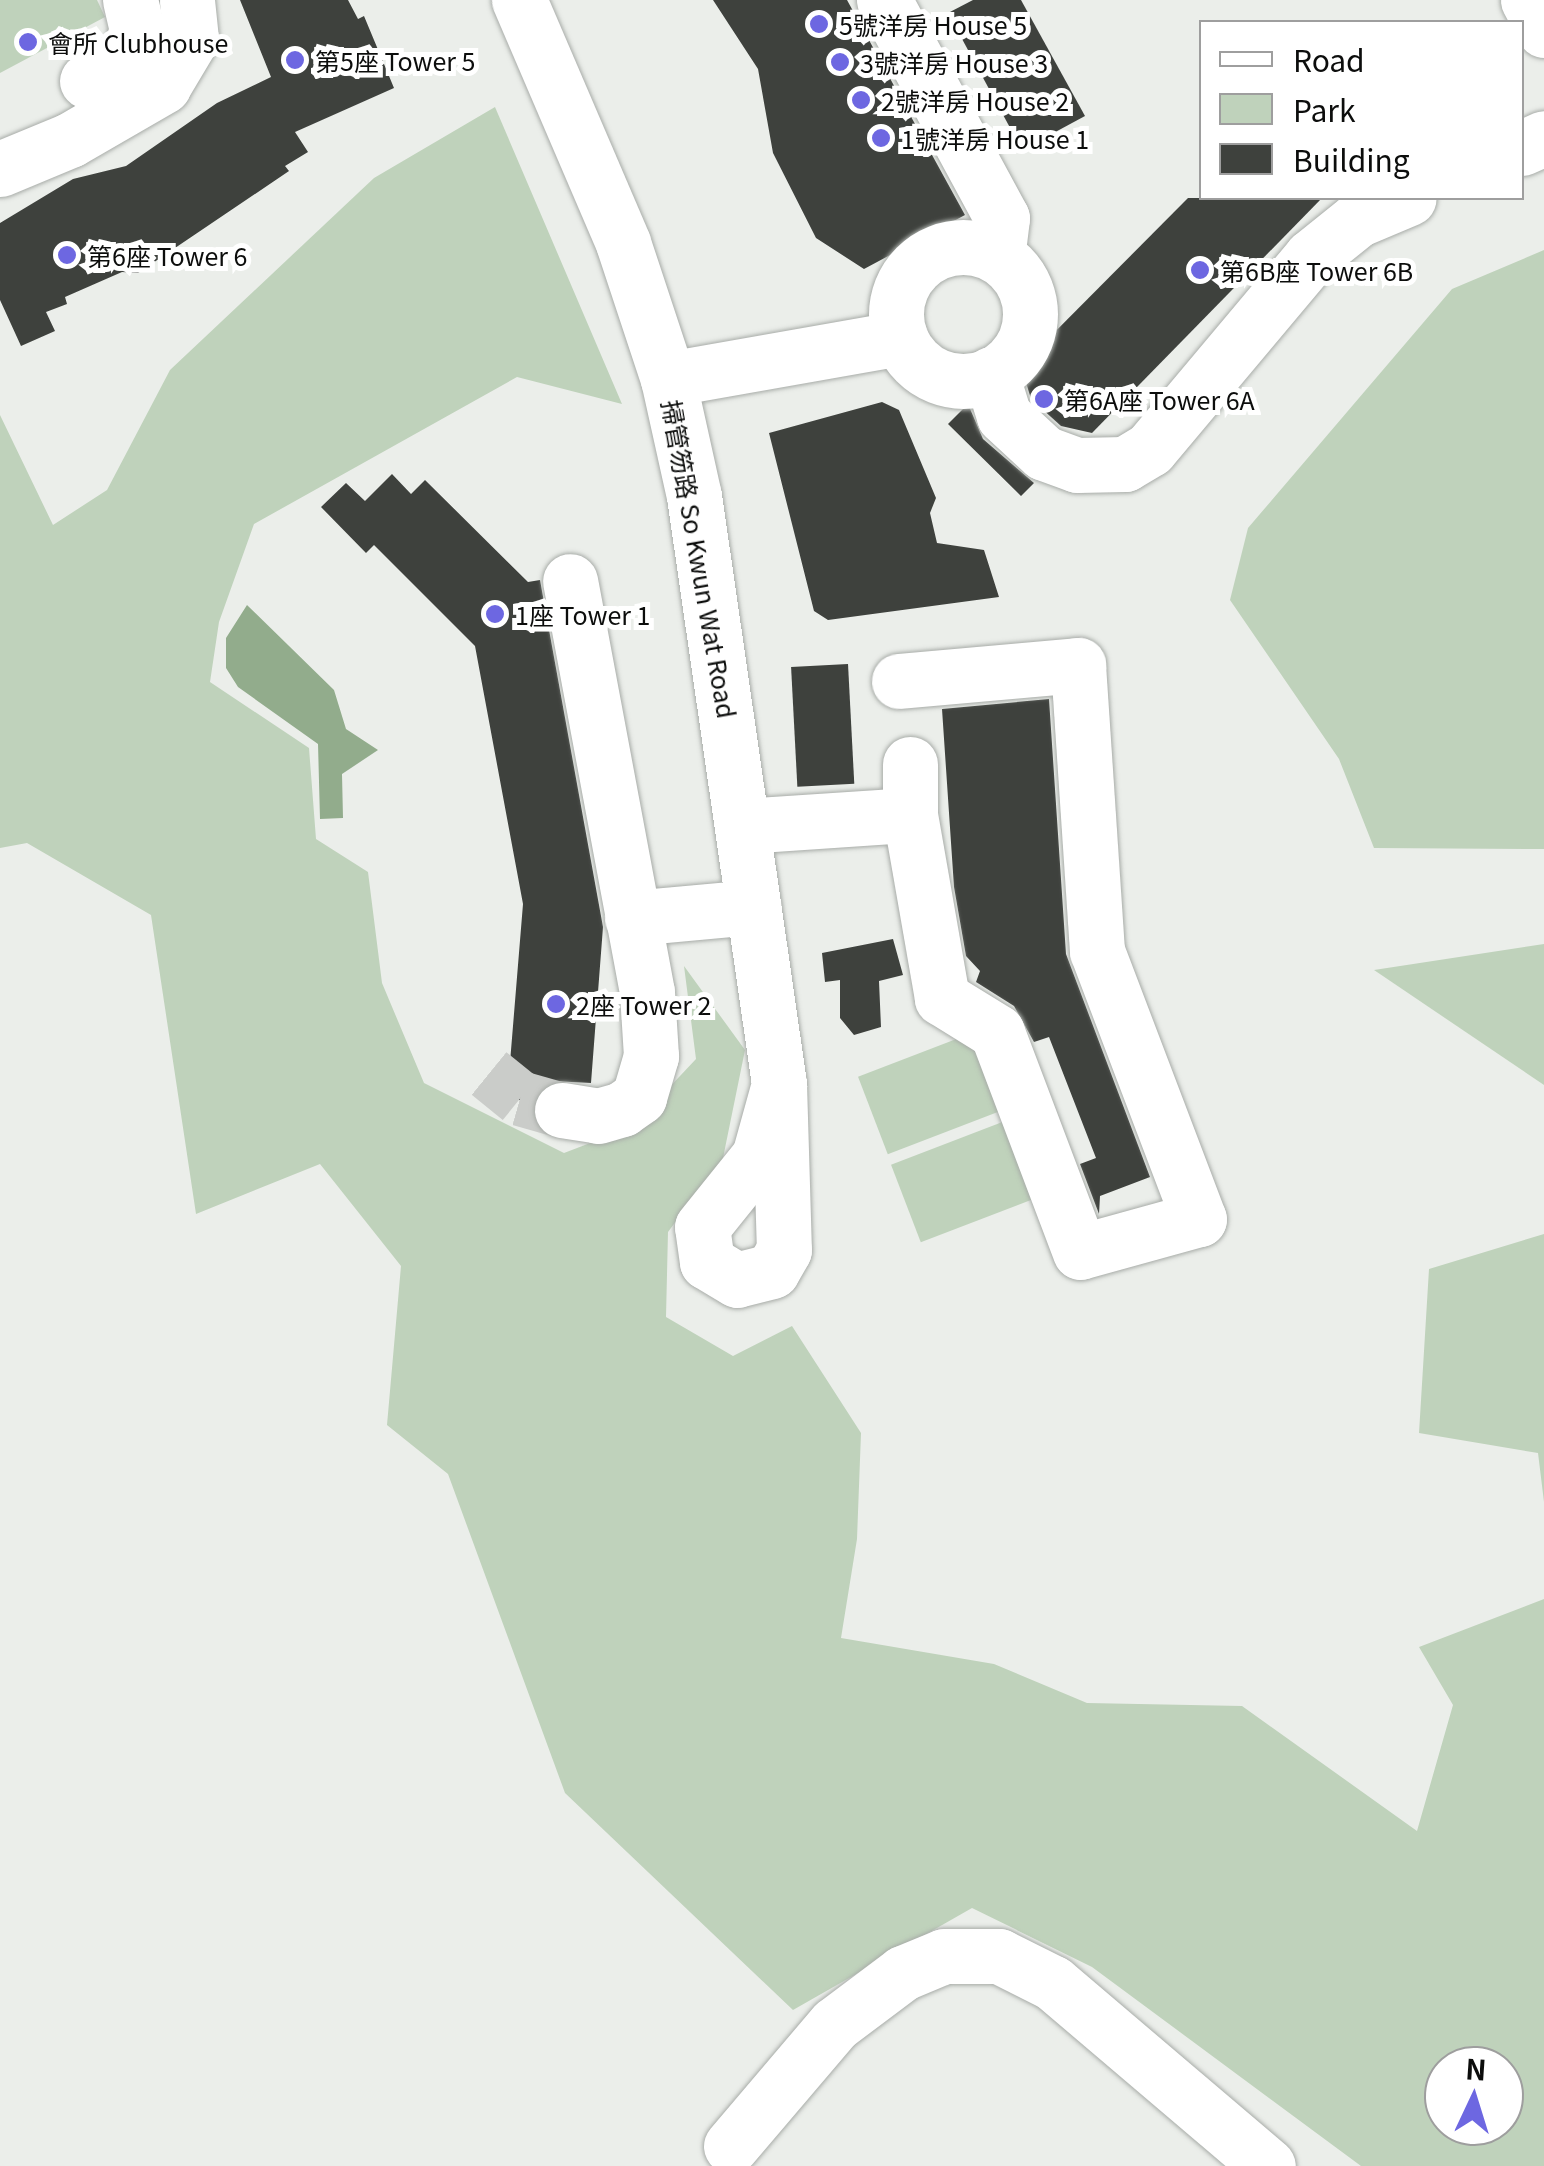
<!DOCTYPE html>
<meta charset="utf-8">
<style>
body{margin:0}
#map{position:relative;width:1544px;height:2166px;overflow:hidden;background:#ebeeea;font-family:Georgia,"Noto Sans TC",serif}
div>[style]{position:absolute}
.green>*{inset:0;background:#bfd2bb;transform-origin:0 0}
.water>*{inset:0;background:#92ac8c}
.building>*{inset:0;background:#3e413d;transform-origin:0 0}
.minor-tunnel>*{height:55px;margin-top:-27.5px;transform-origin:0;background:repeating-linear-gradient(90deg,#caccc9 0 55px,transparent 0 83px)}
.roads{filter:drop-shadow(0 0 2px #a8aca8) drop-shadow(0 0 2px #a8aca8)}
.minor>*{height:55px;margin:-27.5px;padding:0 27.5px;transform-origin:27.5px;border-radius:27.5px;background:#fff}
.minor>.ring{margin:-27.5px;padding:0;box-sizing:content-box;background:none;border:55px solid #fff;border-radius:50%}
.dots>*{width:28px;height:28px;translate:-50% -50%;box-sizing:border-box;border:5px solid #fff;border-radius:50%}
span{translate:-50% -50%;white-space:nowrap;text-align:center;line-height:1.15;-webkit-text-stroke:10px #fff;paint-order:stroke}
.poi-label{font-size:25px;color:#0c0d0c}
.left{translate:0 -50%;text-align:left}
.street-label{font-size:25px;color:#0c0d0c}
.legend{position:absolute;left:1199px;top:20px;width:325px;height:180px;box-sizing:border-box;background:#fff;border:2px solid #9e9e9e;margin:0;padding:12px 18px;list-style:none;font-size:30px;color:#0c0d0c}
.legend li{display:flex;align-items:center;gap:20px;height:50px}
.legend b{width:50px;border:2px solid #9e9e9e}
.north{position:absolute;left:1424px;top:2046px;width:100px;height:100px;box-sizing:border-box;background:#fff;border:2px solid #9e9e9e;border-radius:50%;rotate:4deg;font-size:28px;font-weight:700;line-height:40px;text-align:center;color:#0c0d0c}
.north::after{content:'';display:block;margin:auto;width:35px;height:45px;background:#6d67e1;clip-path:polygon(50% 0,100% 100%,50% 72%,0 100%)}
</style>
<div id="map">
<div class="green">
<div style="clip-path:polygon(0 0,97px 0,105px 17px,0 73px)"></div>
<div style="clip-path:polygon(evenodd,495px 107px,622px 404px,517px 377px,254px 524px,219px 622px,210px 682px,309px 748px,316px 839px,368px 872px,382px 983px,424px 1083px,564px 1153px,632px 1127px,696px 1059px,684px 966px,745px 1050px,723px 1158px,668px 1232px,666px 1317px,733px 1356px,792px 1326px,861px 1433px,857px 1539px,841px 1638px,994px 1664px,1087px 1703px,1242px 1706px,1417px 1831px,1453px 1705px,1419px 1647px,1544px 1599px,1544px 2166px,1361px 2166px,1092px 1967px,972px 1908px,793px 2010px,565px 1793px,448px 1474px,387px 1425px,401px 1266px,320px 1164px,196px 1214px,151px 915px,27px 843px,0 848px,0 415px,53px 525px,107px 490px,170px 370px,374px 178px,495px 107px,1444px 2066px,1504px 2066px,1504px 2126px,1444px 2126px,1444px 2066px)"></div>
<div style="clip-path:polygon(1544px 250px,1544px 849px,1374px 848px,1339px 759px,1230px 600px,1248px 528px,1452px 289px)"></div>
<div style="clip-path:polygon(1544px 944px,1544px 1085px,1374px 970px)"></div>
<div style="left:985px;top:1028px;width:83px;height:136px;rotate:69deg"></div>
<div style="left:1018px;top:1116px;width:83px;height:136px;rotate:69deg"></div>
<div style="clip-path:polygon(1544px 1234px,1544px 1502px,1538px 1453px,1419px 1433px,1429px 1269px)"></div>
</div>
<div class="water">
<div style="clip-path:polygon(247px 605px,334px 690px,346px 729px,378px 750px,342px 774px,343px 818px,320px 819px,318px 744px,238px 687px,226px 668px,226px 638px)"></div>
</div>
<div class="building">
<div style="clip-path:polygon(240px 0,348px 0,358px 19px,364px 16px,394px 88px,295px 132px,308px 152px,285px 166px,289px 171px,138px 273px,122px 272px,65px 297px,67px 304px,46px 312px,55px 331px,21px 346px,0 300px,0 223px,73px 179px,126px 166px,217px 103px,271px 77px)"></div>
<div style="clip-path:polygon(713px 0,847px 0,965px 215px,864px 269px,816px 238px,773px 153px,758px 69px)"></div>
<div style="clip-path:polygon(973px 0,1021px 0,1085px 116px,1022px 150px,948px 13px)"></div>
<div style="clip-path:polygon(1188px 198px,1322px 198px,1092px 433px,1061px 426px,1031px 399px,1021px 366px)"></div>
<div style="clip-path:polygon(882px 402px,899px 410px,936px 498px,930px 513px,937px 543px,984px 550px,999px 597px,828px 620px,814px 611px,769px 433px)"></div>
<div style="clip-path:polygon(968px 404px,983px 439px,1034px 483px,1021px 496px,948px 424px)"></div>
<div style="clip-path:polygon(392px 474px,411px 494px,425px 480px,528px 582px,540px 580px,603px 927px,591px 1083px,552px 1081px,533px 1101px,507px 1099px,523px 904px,475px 646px,374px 545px,366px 553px,321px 507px,346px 483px,365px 501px)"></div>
<div style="left:848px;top:664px;width:120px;height:57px;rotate:87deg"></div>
<div style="clip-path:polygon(1049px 699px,1066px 954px,1150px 1177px,1100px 1196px,1099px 1214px,1080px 1164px,1096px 1158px,1049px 1037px,1034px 1042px,1014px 1006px,976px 982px,980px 971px,966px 956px,954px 887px,942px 709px)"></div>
<div style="clip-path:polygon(893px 939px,903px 975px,879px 981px,881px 1027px,854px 1035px,840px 1018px,840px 980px,825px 982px,822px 953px)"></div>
</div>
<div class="minor-tunnel">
<div style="left:489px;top:1073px;width:40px;rotate:39deg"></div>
<div style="left:520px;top:1098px;width:44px;rotate:15.9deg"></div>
</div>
<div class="roads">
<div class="minor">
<div style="left:519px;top:0;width:264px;rotate:66.8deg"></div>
<div style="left:623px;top:243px;width:143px;rotate:71.7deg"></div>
<div style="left:668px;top:379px;width:120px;rotate:77.5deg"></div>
<div style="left:694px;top:496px;width:594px;rotate:81.77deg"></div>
<div style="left:779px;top:1084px;width:166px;rotate:88.3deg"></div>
<div style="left:784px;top:1250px;width:24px;rotate:120deg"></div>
<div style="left:772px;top:1271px;width:36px;rotate:166deg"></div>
<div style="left:737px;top:1280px;width:35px;rotate:-149deg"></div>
<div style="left:707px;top:1262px;width:35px;rotate:-98deg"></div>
<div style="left:702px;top:1227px;width:91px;rotate:-51.2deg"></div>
<div style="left:759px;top:1156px;width:75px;rotate:-74.5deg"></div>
<div style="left:884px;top:0;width:248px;rotate:61.6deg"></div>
<div style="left:1002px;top:218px;width:38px;rotate:97deg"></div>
<div style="left:1528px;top:0;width:34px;rotate:62deg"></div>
<div style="left:87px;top:81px;width:50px;rotate:-32.7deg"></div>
<div style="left:129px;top:54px;width:25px;rotate:-72deg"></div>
<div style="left:137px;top:30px;width:31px;rotate:-103deg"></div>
<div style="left:1522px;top:148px;width:24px;rotate:-24deg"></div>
<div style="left:0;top:169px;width:76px;rotate:-22.5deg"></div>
<div style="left:70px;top:140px;width:108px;rotate:-30.1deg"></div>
<div style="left:163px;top:86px;width:55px;rotate:-59.2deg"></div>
<div style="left:191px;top:39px;width:39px;rotate:-96deg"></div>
<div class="ring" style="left:896px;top:247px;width:79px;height:79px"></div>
<div style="left:991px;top:374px;width:44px;rotate:72.8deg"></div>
<div style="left:1004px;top:416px;width:54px;rotate:42.8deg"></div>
<div style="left:1044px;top:453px;width:35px;rotate:20deg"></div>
<div style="left:1077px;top:465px;width:48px;rotate:-1.2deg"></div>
<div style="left:1125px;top:464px;width:29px;rotate:-31deg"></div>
<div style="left:1150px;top:449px;width:251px;rotate:-50deg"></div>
<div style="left:1311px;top:257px;width:59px;rotate:-38.8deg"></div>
<div style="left:1357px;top:220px;width:56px;rotate:-22.9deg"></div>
<div style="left:668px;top:379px;width:236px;rotate:-10deg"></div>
<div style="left:899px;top:681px;width:180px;rotate:-5.1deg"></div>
<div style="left:1078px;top:665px;width:287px;rotate:86.2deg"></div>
<div style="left:1097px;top:951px;width:287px;rotate:69.2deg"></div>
<div style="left:1199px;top:1219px;width:123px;rotate:164.5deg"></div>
<div style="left:1080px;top:1252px;width:235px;rotate:-110.7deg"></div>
<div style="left:997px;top:1032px;width:65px;rotate:-148.3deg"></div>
<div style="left:942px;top:998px;width:186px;rotate:-99.9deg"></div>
<div style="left:743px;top:826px;width:167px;rotate:-3.8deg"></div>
<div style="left:910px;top:815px;width:51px;rotate:-90deg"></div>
<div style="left:632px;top:918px;width:122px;rotate:-5.2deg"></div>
<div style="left:562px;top:1110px;width:36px;rotate:9deg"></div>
<div style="left:598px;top:1116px;width:25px;rotate:-16deg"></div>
<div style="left:622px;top:1109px;width:21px;rotate:-35deg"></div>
<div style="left:639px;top:1097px;width:43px;rotate:-73.7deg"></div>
<div style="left:651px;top:1056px;width:64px;rotate:-93.6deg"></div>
<div style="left:647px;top:992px;width:418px;rotate:-100.6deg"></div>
<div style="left:731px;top:2146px;width:160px;rotate:-49.6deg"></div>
<div style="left:835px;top:2024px;width:85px;rotate:-36.9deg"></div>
<div style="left:903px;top:1973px;width:44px;rotate:-22.5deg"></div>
<div style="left:944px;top:1956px;width:55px"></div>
<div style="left:999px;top:1956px;width:60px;rotate:26.6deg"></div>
<div style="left:1053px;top:1983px;width:282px;rotate:40.4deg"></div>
</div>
</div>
<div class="dots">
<div style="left:819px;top:24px;background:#6d67e1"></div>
<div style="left:28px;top:42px;background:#6d67e1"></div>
<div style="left:295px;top:60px;background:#6d67e1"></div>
<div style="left:840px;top:62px;background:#6d67e1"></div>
<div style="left:861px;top:100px;background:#6d67e1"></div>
<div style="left:881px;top:138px;background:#6d67e1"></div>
<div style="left:67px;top:255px;background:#6d67e1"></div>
<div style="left:1200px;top:270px;background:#6d67e1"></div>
<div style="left:1044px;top:399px;background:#6d67e1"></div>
<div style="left:495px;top:614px;background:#6d67e1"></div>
<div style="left:556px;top:1004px;background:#6d67e1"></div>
</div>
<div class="poi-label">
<span class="left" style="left:839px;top:24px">5號洋房 House 5</span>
<span class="left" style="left:48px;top:42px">會所 Clubhouse</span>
<span class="left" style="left:315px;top:60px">第5座 Tower 5</span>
<span class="left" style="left:860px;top:62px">3號洋房 House 3</span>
<span class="left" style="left:881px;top:100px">2號洋房 House 2</span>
<span class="left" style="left:901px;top:138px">1號洋房 House 1</span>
<span class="left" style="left:87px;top:255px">第6座 Tower 6</span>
<span class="left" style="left:1220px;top:270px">第6B座 Tower 6B</span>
<span class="left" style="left:1064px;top:399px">第6A座 Tower 6A</span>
<span class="left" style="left:515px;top:614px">1座 Tower 1</span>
<span class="left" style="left:576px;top:1004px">2座 Tower 2</span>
</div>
<div class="street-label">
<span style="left:700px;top:559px;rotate:80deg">掃管笏路 So Kwun Wat Road</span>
</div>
<ul class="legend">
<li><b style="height:12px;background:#fff"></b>Road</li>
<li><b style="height:28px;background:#bfd2bb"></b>Park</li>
<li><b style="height:28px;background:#3e413d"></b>Building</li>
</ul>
<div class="north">N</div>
</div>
